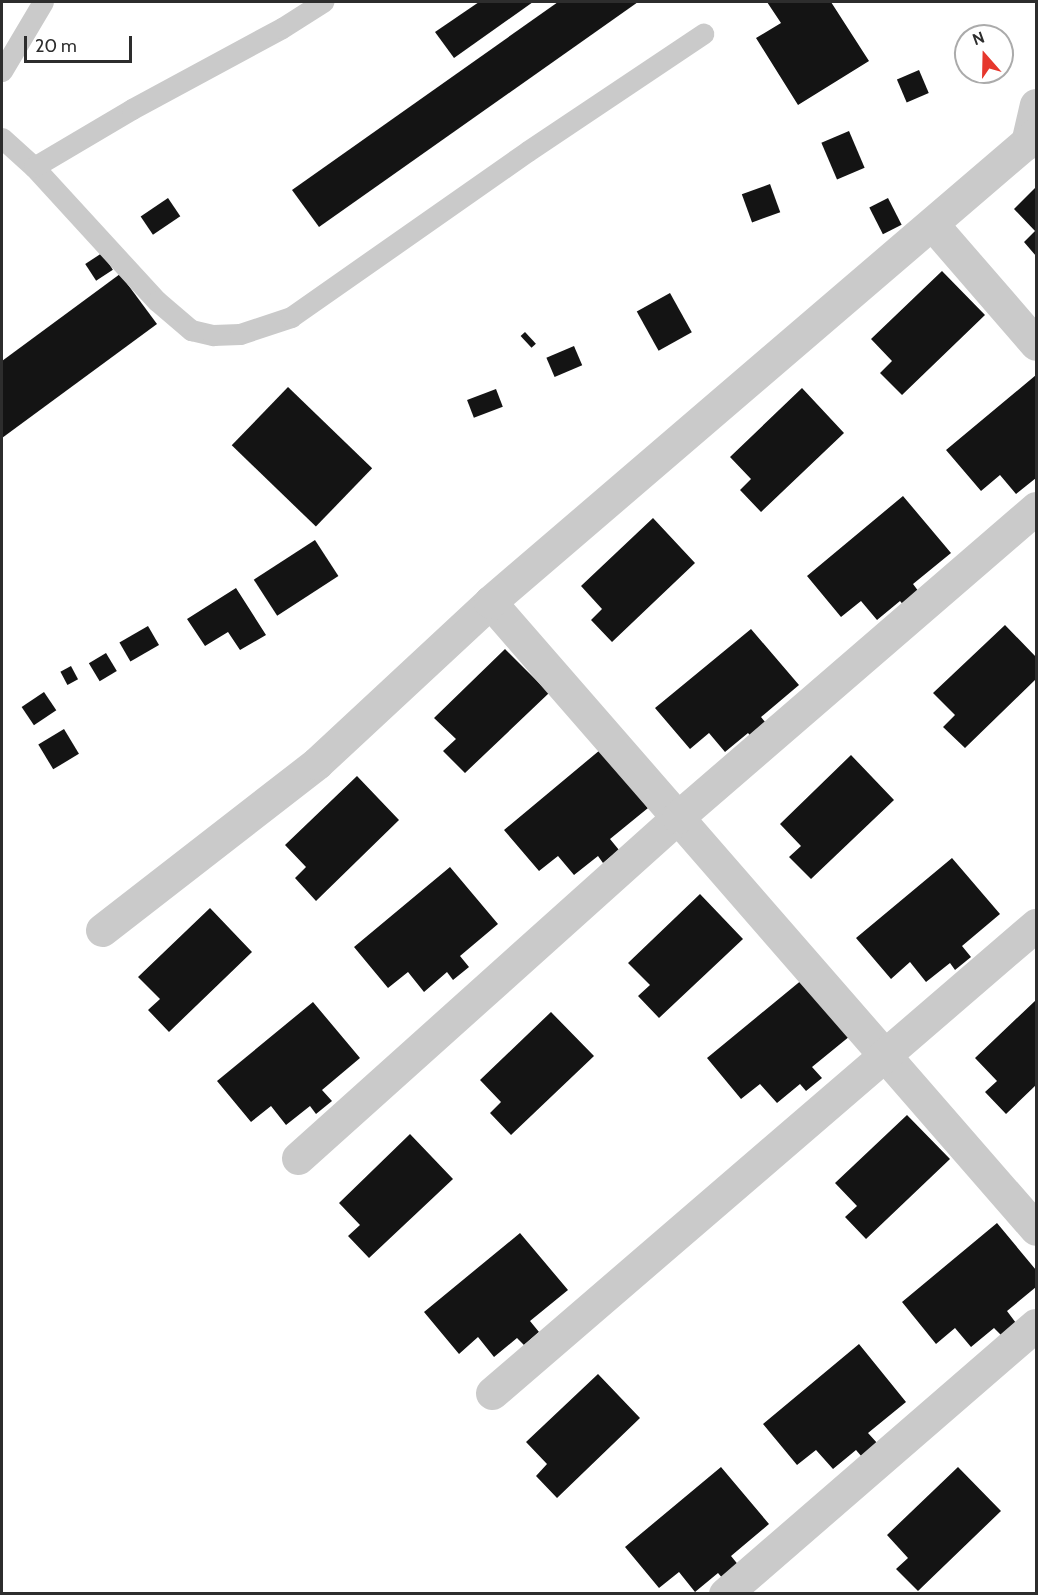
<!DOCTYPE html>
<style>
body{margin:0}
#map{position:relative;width:1038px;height:1595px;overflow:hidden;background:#fff;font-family:Cabin,sans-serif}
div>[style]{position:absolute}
.building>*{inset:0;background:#141414;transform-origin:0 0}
.lane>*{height:21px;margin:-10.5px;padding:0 10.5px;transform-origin:10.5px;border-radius:10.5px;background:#cacaca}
.street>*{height:33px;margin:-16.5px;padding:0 16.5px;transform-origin:16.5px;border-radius:16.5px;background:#cacaca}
span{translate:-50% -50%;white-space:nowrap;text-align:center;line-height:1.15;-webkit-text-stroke:6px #fff;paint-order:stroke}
.frame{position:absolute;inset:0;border:3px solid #2d2d2d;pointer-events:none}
.north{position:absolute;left:954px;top:24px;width:60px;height:60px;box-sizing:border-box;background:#fff;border:2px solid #ababab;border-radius:50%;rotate:340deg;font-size:16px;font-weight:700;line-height:24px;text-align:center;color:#2d2d2d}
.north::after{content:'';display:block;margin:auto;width:21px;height:27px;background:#e6372d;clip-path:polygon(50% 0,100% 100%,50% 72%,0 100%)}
.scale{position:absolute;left:24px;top:36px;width:108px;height:27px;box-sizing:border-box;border:3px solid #2d2d2d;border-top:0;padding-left:8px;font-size:18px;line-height:21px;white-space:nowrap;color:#2d2d2d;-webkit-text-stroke:4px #fff;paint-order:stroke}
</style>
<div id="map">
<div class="building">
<div style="clip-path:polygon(479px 2px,533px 2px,454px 58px,435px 32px)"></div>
<div style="clip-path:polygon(558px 2px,638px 2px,319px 227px,292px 190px)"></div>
<div style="clip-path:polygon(767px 2px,831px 2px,869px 61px,798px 105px,756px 38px,781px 23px)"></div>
<div style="left:919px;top:70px;width:25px;height:24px;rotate:67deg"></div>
<div style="left:849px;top:131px;width:40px;height:30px;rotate:67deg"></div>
<div style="left:770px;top:184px;width:30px;height:30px;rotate:70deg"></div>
<div style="clip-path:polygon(1036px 187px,1036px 256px,1024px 242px,1035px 231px,1014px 209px)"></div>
<div style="left:168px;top:198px;width:22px;height:33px;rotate:56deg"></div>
<div style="left:888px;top:198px;width:30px;height:21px;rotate:63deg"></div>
<div style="left:102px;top:253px;width:20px;height:20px;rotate:57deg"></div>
<div style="clip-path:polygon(942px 271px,985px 315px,902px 395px,880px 373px,892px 361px,871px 339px)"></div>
<div style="clip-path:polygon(120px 274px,157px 324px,2px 438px,2px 361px)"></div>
<div style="left:670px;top:293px;width:45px;height:38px;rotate:61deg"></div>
<div style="left:525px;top:332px;width:16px;height:6px;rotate:47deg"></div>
<div style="left:574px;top:346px;width:21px;height:30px;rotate:67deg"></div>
<div style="clip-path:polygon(1036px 375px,1036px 478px,1016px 494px,1000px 475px,981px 491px,946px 450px)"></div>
<div style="left:288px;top:387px;width:117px;height:81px;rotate:44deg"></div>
<div style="clip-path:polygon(802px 388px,844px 433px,761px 512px,740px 490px,751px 479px,730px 457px)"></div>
<div style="left:496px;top:389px;width:19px;height:31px;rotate:69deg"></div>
<div style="clip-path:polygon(903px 496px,951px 553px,913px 584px,922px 596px,906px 608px,900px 601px,877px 620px,861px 601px,841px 617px,807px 576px)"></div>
<div style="clip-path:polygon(653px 518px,695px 563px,612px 642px,591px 620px,602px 609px,581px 586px)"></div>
<div style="left:315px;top:540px;width:43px;height:73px;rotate:57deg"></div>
<div style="clip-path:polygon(236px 588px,266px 635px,240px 650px,228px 632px,205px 646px,187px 619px)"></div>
<div style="clip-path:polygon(1005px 625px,1036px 657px,1036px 679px,965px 748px,943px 727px,955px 715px,933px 693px)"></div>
<div style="left:148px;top:626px;width:22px;height:33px;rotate:60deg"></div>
<div style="clip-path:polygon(751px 629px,799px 685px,761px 717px,770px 728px,755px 741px,748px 733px,725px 752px,709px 733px,690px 749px,655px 708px)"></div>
<div style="clip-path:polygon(505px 649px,549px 693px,465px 773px,443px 751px,456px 739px,434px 718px)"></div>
<div style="left:106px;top:653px;width:21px;height:20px;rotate:59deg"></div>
<div style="left:71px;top:666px;width:15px;height:12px;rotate:62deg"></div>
<div style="left:44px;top:692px;width:22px;height:27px;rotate:56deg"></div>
<div style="left:64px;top:729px;width:29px;height:30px;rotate:59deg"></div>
<div style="clip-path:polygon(600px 750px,648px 808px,610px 839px,619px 850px,603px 863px,598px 856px,574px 875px,558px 856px,539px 871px,504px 830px)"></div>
<div style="clip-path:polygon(851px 755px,894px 800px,811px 879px,789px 857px,801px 846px,780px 824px)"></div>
<div style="clip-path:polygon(357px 776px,399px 820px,316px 901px,295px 878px,306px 867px,285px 845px)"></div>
<div style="clip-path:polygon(952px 858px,1000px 914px,962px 946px,971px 957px,955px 970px,950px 963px,926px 982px,910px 962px,891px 979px,856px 938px)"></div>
<div style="clip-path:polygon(450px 867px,498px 924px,460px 956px,469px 967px,453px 980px,447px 972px,424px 992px,408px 972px,388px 988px,354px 947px)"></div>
<div style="clip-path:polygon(700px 894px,743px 939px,659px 1018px,638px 996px,650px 985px,628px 963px)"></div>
<div style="clip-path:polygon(210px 908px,252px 952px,169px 1032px,148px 1010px,160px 999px,138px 977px)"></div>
<div style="clip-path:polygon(803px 979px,850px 1036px,812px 1067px,822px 1078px,806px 1091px,800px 1084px,777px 1103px,760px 1084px,741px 1099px,707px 1058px)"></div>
<div style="clip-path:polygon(1036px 1000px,1036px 1085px,1006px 1114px,985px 1092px,997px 1081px,975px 1058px)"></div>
<div style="clip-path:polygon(313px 1002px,360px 1058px,322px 1090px,332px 1101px,316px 1114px,310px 1106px,286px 1125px,271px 1106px,251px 1122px,217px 1081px)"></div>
<div style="clip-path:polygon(551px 1012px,594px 1056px,511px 1135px,490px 1113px,501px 1102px,480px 1080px)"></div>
<div style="clip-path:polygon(907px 1115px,950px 1159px,866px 1239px,845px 1217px,857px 1206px,835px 1183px)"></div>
<div style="clip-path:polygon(410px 1134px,453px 1179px,369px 1258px,348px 1236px,360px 1225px,339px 1203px)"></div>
<div style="clip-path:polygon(997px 1223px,1036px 1270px,1036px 1287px,1007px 1311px,1016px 1323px,1001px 1335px,994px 1328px,971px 1347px,955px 1328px,936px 1344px,902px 1302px)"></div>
<div style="clip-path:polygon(520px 1233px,568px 1290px,530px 1321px,539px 1332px,524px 1345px,517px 1338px,494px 1357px,478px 1337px,459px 1354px,424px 1312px)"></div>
<div style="clip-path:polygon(859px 1344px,906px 1402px,868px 1433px,878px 1444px,862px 1457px,856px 1450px,833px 1469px,816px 1450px,797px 1465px,763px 1424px)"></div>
<div style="clip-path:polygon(598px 1374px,640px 1418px,557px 1498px,536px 1476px,547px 1464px,526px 1442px)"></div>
<div style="clip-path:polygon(721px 1467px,769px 1524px,731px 1556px,740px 1567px,724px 1580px,718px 1573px,695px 1592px,679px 1572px,659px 1588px,625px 1547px)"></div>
<div style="clip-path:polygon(958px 1467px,1001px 1511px,918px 1591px,896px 1569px,908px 1558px,887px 1535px)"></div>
</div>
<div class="lane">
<div style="left:2px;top:71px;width:80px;rotate:-59.3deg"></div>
<div style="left:2px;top:138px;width:43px;rotate:42.2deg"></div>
<div style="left:34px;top:167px;width:182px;rotate:47.5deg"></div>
<div style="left:157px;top:301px;width:45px;rotate:40.5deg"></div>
<div style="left:191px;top:330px;width:23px;rotate:13deg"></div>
<div style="left:213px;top:335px;width:27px;rotate:-2deg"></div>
<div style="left:240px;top:334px;width:54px;rotate:-18.4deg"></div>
<div style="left:291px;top:317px;width:289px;rotate:-35deg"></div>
<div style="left:528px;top:151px;width:211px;rotate:-33.8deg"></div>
<div style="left:34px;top:167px;width:114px;rotate:-30.6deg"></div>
<div style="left:132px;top:109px;width:170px;rotate:-28.4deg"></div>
<div style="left:282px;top:28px;width:49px;rotate:-32.4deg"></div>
</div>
<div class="street">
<div style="left:1027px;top:143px;width:39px;rotate:-77deg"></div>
<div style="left:933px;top:225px;width:157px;rotate:49.1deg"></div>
<div style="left:490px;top:602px;width:831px;rotate:48.95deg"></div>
<div style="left:102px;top:930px;width:272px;rotate:-37.8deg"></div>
<div style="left:317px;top:763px;width:236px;rotate:-42.9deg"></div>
<div style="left:490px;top:602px;width:719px;rotate:-40.6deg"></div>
<div style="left:298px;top:1158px;width:511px;rotate:-41.9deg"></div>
<div style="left:678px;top:817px;width:473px;rotate:-40.8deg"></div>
<div style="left:492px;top:1393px;width:718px;rotate:-40.71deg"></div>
<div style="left:725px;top:1594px;width:411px;rotate:-40.9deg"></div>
</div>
<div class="frame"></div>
<div class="north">N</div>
<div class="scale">20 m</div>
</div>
